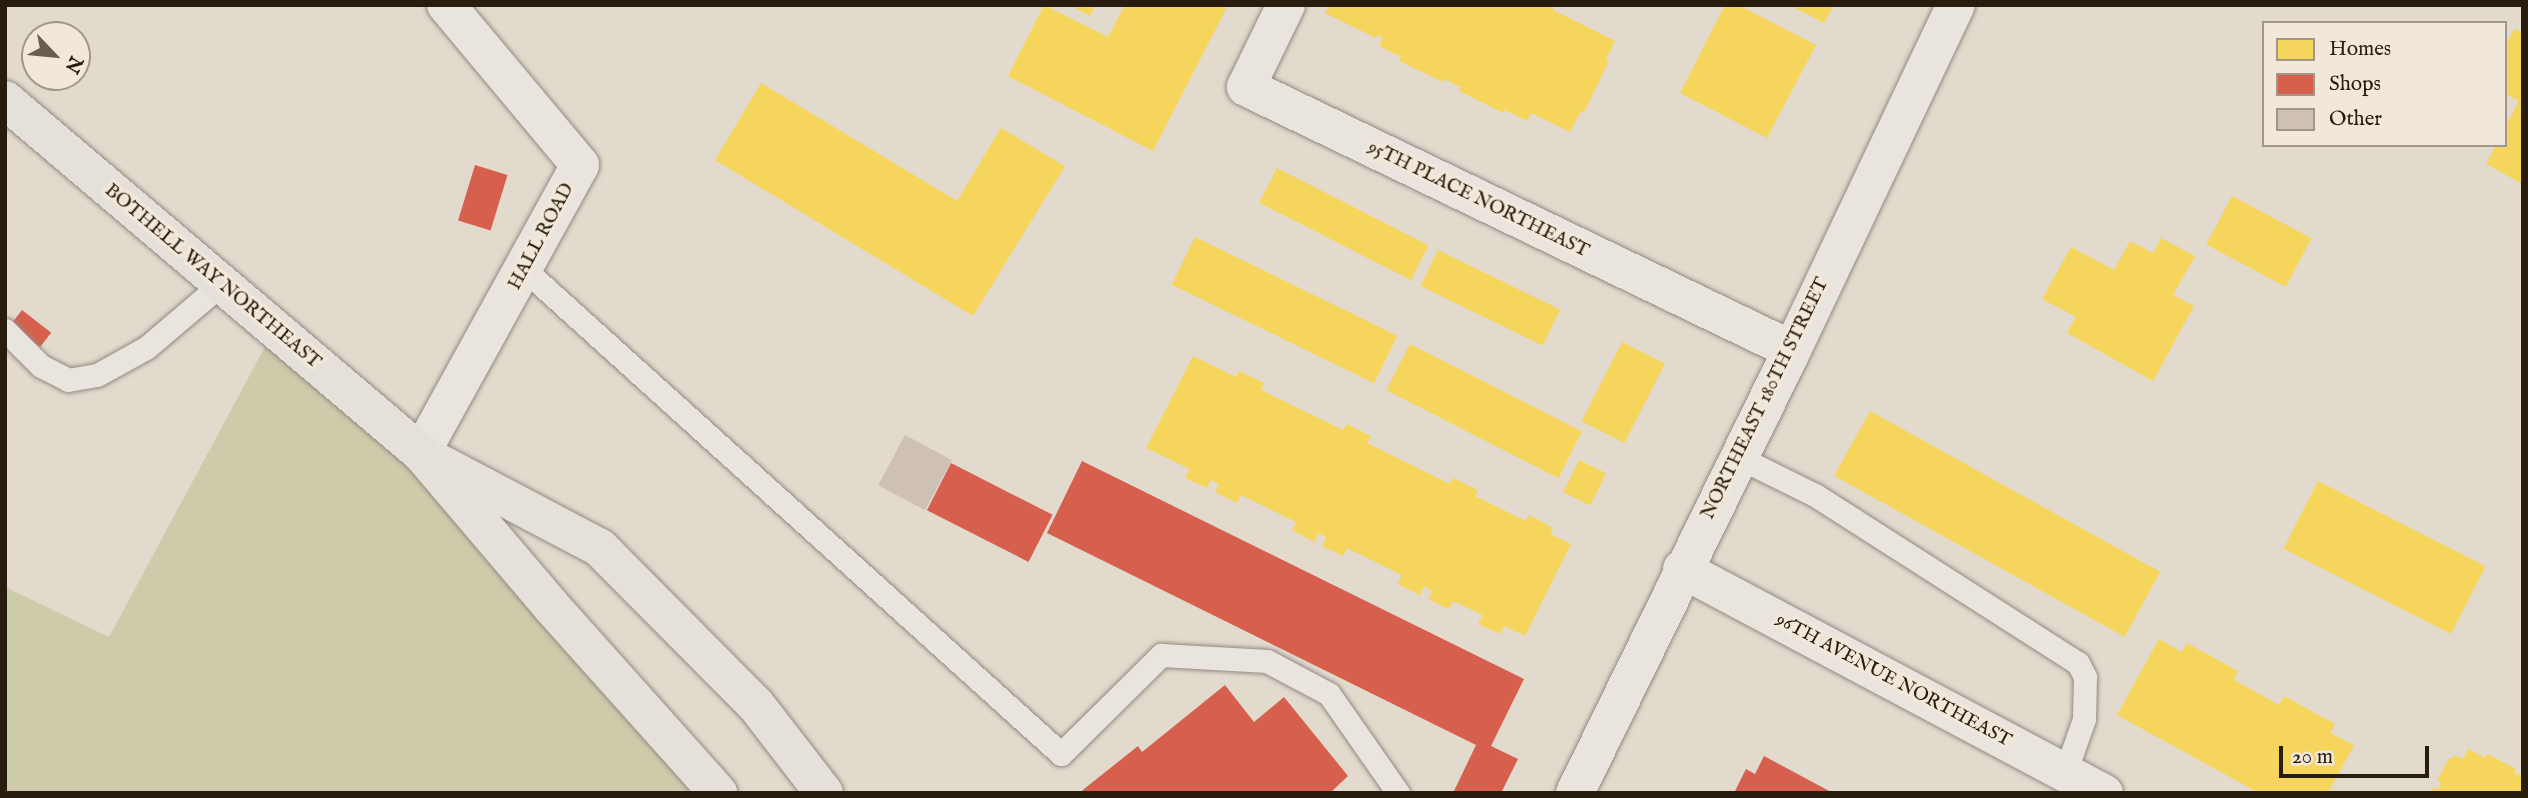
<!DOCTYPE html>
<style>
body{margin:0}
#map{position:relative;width:2528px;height:798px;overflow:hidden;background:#e2dacd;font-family:"IM FELL English",serif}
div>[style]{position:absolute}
.green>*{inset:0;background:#cecbab}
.homes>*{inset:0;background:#f6d55c;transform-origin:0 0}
.shops>*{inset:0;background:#d6604d;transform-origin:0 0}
.building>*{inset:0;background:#cec0b5;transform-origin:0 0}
.roads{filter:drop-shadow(0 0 2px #928b82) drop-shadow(0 0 2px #928b82)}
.service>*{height:23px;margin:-11.5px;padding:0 11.5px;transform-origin:11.5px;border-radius:11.5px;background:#e9e4de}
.minor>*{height:38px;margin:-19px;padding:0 19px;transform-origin:19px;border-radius:19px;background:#e9e4de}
.tertiary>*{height:38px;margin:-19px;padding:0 19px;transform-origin:19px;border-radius:19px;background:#e9e4de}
.primary>*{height:38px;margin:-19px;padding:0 19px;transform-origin:19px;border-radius:19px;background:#e5e0d9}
span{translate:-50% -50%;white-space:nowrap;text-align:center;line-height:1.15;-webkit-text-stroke:7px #f2e8d9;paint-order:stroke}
.street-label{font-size:19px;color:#281c0e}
.frame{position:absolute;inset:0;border:7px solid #281c0e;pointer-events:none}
.legend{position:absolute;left:2262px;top:21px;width:245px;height:126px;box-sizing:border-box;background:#f2e8d9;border:2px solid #a19688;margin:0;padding:9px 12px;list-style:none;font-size:21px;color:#281c0e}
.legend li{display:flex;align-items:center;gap:14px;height:35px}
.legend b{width:35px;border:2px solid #a19688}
.north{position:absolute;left:21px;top:21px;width:70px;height:70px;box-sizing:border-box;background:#f2e8d9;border:2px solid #a19688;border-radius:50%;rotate:116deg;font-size:19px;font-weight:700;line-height:28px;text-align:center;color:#281c0e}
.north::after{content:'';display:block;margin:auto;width:24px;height:32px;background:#695e51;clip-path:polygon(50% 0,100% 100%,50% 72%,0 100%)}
.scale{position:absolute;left:2279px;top:746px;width:150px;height:32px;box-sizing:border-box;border:4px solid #281c0e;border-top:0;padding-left:9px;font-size:21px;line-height:24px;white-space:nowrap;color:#281c0e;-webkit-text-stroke:5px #f2e8d9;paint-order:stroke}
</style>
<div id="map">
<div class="green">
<div style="clip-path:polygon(274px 330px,304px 356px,697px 770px,686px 793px,5px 793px,5px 587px,109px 637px)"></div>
</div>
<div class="homes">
<div style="clip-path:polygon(1044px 5px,1108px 37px,1125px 5px,1228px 5px,1153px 151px,1008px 76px)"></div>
<div style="clip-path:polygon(1069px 5px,1095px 5px,1090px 16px)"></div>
<div style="clip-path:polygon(1329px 5px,1549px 5px,1554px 8px,1553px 10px,1615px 41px,1606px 59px,1609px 61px,1584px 112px,1581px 111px,1570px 132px,1531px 113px,1527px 121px,1505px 110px,1503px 113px,1459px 91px,1461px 87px,1444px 79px,1443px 82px,1399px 61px,1401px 57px,1379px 46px,1383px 38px,1377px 35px,1376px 38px,1325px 13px)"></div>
<div style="clip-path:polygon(1725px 5px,1738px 5px,1816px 45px,1767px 138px,1680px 93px)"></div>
<div style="clip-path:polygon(1789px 5px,1834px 5px,1824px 23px)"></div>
<div style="clip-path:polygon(2514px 29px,2523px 33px,2523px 184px,2486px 164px,2496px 145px,2505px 145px,2505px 127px,2519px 101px,2505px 94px,2505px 46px)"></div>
<div style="clip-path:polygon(761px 83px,957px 201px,1001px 128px,1065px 166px,973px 316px,715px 160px)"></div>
<div style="left:1277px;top:168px;width:170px;height:39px;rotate:27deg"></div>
<div style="left:2232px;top:196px;width:90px;height:55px;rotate:28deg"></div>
<div style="left:1195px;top:237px;width:225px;height:53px;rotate:26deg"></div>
<div style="clip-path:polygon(2161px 238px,2195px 256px,2173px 295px,2194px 306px,2153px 381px,2067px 333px,2076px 317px,2042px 299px,2071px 247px,2114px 270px,2130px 241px,2153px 253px)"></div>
<div style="left:1438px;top:250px;width:136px;height:40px;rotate:26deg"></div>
<div style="left:1622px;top:342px;width:48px;height:89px;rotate:27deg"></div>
<div style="left:1410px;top:344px;width:193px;height:52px;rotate:27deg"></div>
<div style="clip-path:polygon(1193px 356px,1236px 377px,1239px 371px,1264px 383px,1261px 390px,1343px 430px,1347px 424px,1371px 436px,1367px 443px,1450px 484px,1453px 478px,1478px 490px,1475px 496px,1526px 521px,1529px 515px,1553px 528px,1550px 534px,1571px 544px,1525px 636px,1504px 626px,1500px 634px,1478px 624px,1483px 615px,1453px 601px,1449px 609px,1428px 599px,1432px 591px,1424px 586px,1420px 595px,1398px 584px,1402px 575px,1347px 548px,1343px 556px,1322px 546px,1326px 537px,1318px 533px,1314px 542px,1292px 530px,1296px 522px,1241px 495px,1237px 503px,1215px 492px,1219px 484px,1211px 480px,1207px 488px,1185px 478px,1190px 469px,1146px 448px)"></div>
<div style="left:1870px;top:411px;width:332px;height:74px;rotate:29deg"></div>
<div style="left:1579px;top:460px;width:30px;height:36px;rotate:26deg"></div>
<div style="left:2318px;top:481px;width:188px;height:76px;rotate:27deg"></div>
<div style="clip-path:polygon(2159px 639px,2182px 652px,2187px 643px,2238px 671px,2234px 680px,2279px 705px,2284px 696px,2335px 724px,2330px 733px,2354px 745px,2328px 793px,2259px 793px,2117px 715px)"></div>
<div style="clip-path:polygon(2468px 749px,2485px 758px,2487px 754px,2516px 769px,2514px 773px,2523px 777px,2523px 793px,2430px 793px,2433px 788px,2439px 789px,2441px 782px,2437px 780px,2449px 758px,2452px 759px,2454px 755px,2463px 759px)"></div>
</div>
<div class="shops">
<div style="left:475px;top:165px;width:34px;height:58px;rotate:17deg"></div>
<div style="left:22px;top:310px;width:37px;height:18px;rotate:38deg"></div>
<div style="clip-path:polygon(1082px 461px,1524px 679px,1491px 746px,1518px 759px,1501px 793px,1453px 793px,1476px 745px,1047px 533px)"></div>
<div style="left:951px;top:463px;width:114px;height:53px;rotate:27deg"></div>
<div style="clip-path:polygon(1225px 685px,1254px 722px,1284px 697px,1348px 776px,1330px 793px,1079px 793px,1138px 746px,1142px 752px)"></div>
<div style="clip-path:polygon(1764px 756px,1818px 785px,1833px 793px,1734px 793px,1746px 769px,1755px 774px)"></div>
</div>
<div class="building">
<div style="left:905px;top:435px;width:53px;height:57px;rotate:28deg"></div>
</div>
<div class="roads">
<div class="service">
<div style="left:525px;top:270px;width:722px;rotate:42.08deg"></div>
<div style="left:1061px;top:754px;width:141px;rotate:-44.7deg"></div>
<div style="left:1161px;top:655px;width:106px;rotate:3.2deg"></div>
<div style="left:1267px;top:661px;width:70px;rotate:28deg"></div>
<div style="left:1329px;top:694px;width:121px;rotate:55.1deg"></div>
<div style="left:5px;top:330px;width:51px;rotate:45deg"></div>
<div style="left:41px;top:366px;width:30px;rotate:27deg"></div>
<div style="left:68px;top:380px;width:29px;rotate:-10deg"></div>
<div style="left:97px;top:375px;width:56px;rotate:-28.9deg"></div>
<div style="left:146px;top:348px;width:97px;rotate:-40.4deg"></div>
<div style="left:1738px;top:457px;width:86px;rotate:26.3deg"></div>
<div style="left:1815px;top:495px;width:312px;rotate:32.6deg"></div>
<div style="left:2078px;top:663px;width:16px;rotate:63deg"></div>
<div style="left:2085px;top:677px;width:42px;rotate:91.4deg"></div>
<div style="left:2084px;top:719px;width:57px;rotate:109.4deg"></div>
</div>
<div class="minor">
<div style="left:1286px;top:5px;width:91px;rotate:116deg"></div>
<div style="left:1246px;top:87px;width:606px;rotate:25.72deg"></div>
<div style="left:421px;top:453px;width:329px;rotate:-61.1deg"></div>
<div style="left:580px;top:165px;width:209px;rotate:-129.9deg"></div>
<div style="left:1682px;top:569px;width:478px;rotate:28deg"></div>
</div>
<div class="tertiary">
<div style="left:1575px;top:793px;width:493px;rotate:-63.9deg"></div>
<div style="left:1792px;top:350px;width:382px;rotate:-64.6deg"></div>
</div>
<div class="primary">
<div style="left:5px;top:100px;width:546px;rotate:40.32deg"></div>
<div style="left:421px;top:453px;width:201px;rotate:49.6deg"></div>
<div style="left:551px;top:606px;width:251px;rotate:48.2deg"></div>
<div style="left:441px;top:464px;width:180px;rotate:27.8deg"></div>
<div style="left:600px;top:548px;width:221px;rotate:45.2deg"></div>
<div style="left:756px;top:705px;width:111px;rotate:52.3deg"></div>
</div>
</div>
<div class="street-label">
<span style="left:1478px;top:200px;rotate:26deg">95TH PLACE NORTHEAST</span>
<span style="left:542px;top:237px;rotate:-62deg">HALL ROAD</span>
<span style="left:212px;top:277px;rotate:40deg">BOTHELL WAY NORTHEAST</span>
<span style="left:1766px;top:399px;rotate:-64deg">NORTHEAST 180TH STREET</span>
<span style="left:1893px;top:681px;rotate:28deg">96TH AVENUE NORTHEAST</span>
</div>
<div class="frame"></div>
<ul class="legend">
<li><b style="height:19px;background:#f6d55c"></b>Homes</li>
<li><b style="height:19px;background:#d6604d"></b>Shops</li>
<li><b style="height:19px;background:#cec0b5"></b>Other</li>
</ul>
<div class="north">N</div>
<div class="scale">20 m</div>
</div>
